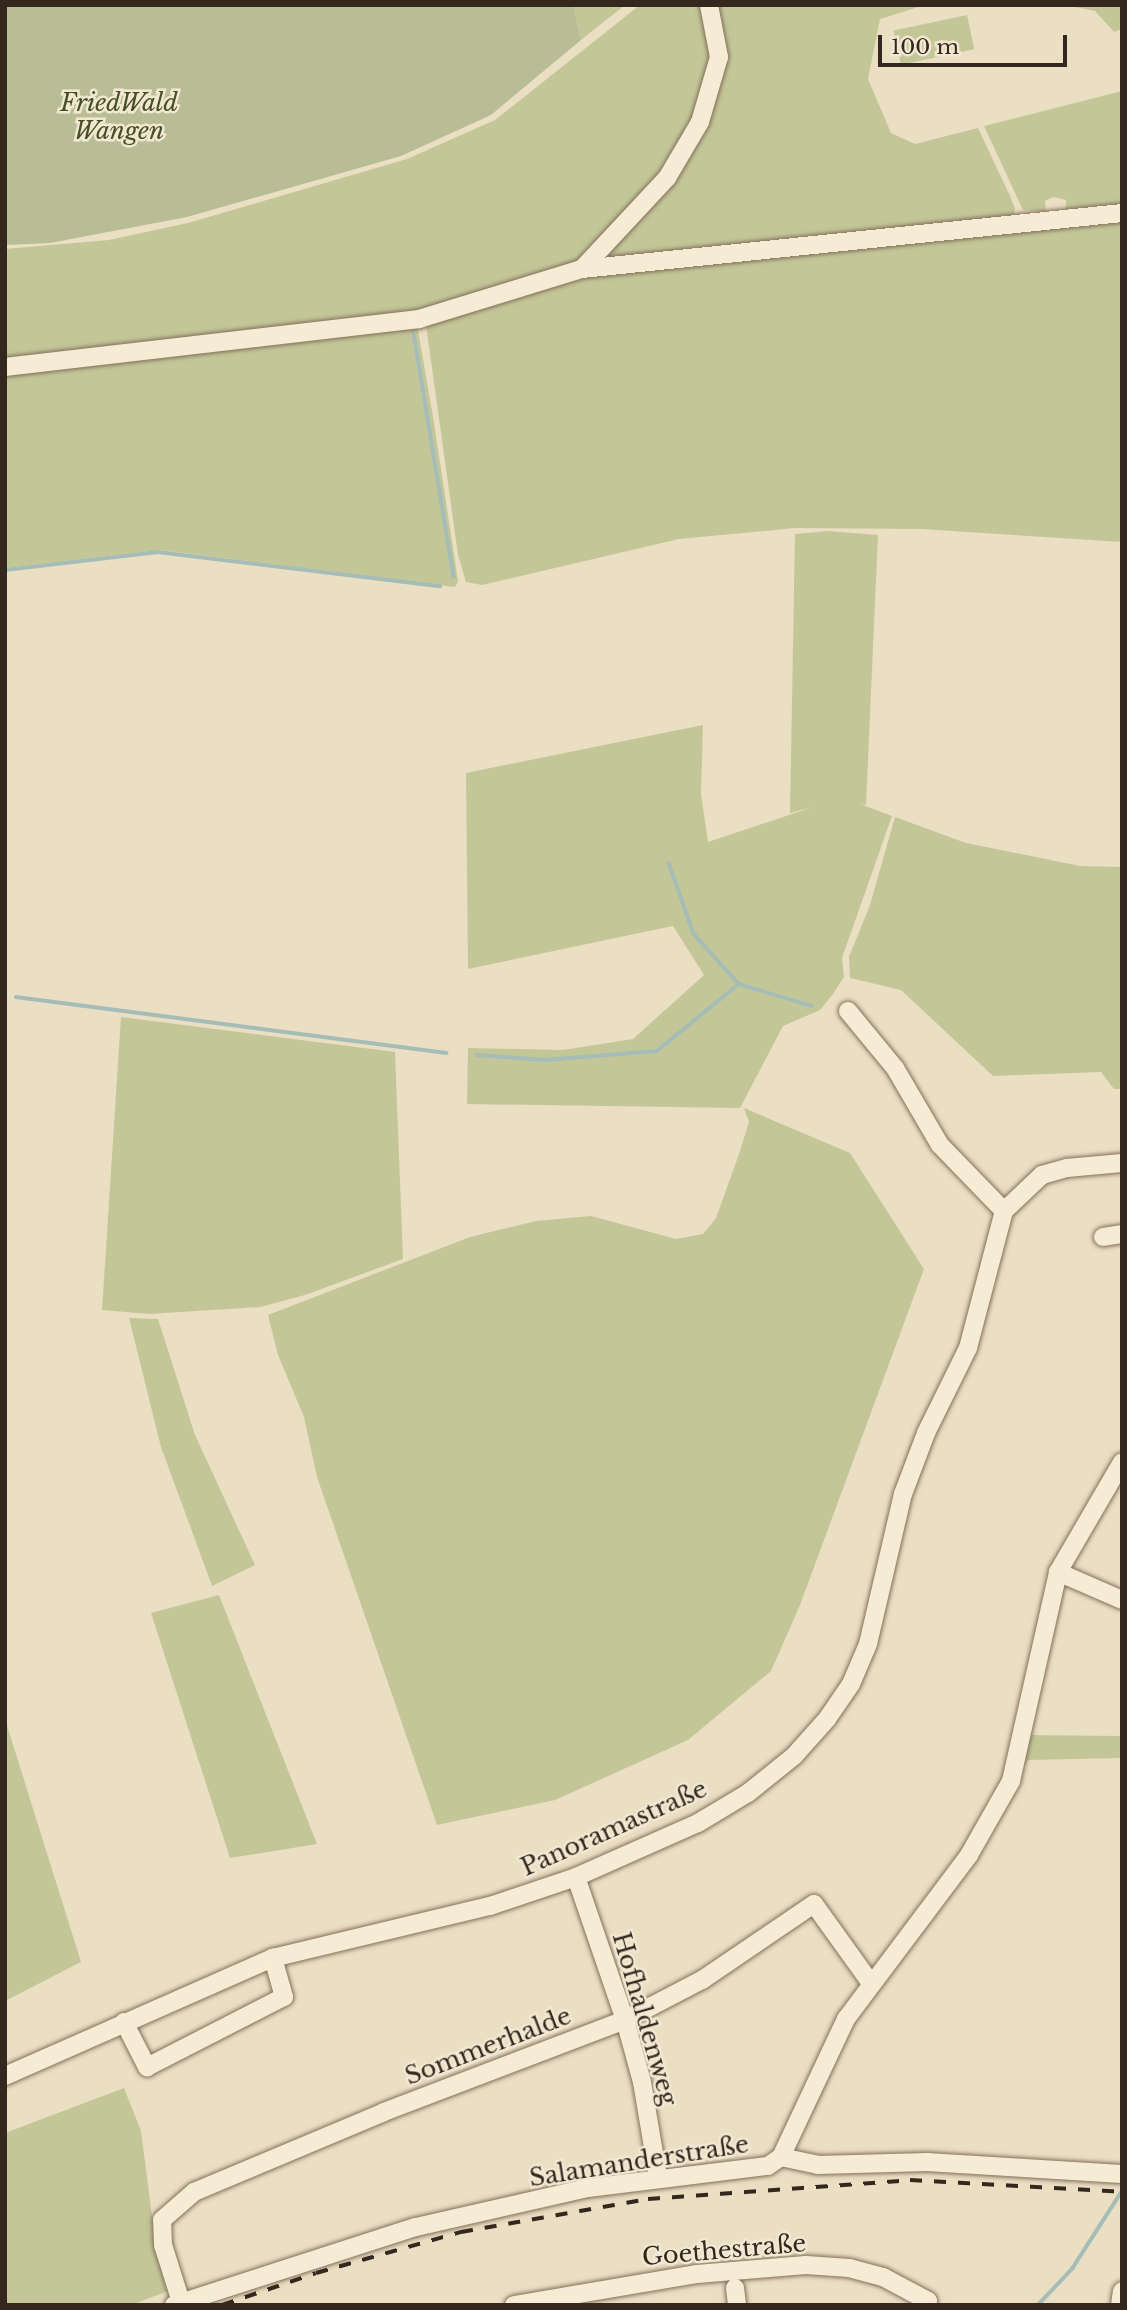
<!DOCTYPE html>
<meta charset="utf-8">
<style>
body{margin:0}
#map{position:relative;width:1127px;height:2310px;overflow:hidden;background:#eadec3;font-family:"Libre Baskerville",serif}
div>[style]{position:absolute}
.green>*{inset:0;background:#c3c798;transform-origin:0 0}
.cemetery>*{inset:0;background:#b9bd96}
.stream>*{height:3.5px;margin:-1.75px;padding:0 1.75px;transform-origin:1.75px;border-radius:1.75px;background:#a5bdb6}
.roads{filter:drop-shadow(0 0 2px #83705b) drop-shadow(0 0 2px #83705b)}
.minor>*{height:18px;margin:-9px;padding:0 9px;transform-origin:9px;border-radius:9px;background:#f6ecd5}
.rail>*{height:3.5px;margin-top:-1.75px;transform-origin:0;background:repeating-linear-gradient(90deg,#34281e 0 12px,transparent 0 24px)}
span{translate:-50% -50%;white-space:nowrap;text-align:center;line-height:1.15;-webkit-text-stroke:5px #f2e8d2;paint-order:stroke}
.park-label{font-size:24px;color:#454f26;font-style:italic}
.street-label{font-size:24px;color:#34281e}
.frame{position:absolute;inset:0;border:7px solid #34281e;pointer-events:none}
.scale{position:absolute;left:878px;top:35px;width:189px;height:32px;box-sizing:border-box;border:4px solid #34281e;border-top:0;padding-left:9px;font-size:21px;line-height:24px;white-space:nowrap;color:#34281e;-webkit-text-stroke:5px #f2e8d2;paint-order:stroke}
</style>
<div id="map">
<div class="green">
<div style="clip-path:polygon(573px 5px,625px 5px,581px 40px)"></div>
<div style="clip-path:polygon(640px 5px,705px 5px,712px 27px,711px 79px,670px 167px,571px 268px,415px 314px,5px 362px,5px 249px,109px 240px,188px 223px,407px 159px,495px 120px)"></div>
<div style="clip-path:polygon(715px 5px,925px 5px,880px 19px,868px 79px,891px 133px,915px 144px,978px 128px,1010px 196px,1015px 209px,1012px 222px,604px 260px,599px 252px,639px 216px,719px 81px)"></div>
<div style="clip-path:polygon(1065px 5px,1122px 5px,1122px 29px,1114px 32px,1095px 11px)"></div>
<div style="left:967px;top:15px;width:35px;height:75px;rotate:78deg"></div>
<div style="clip-path:polygon(1122px 91px,1122px 209px,1078px 213px,1066px 209px,1066px 200px,1053px 197px,1045px 201px,1046px 212px,1023px 210px,984px 126px)"></div>
<div style="clip-path:polygon(1122px 217px,1122px 542px,921px 529px,795px 528px,679px 539px,482px 585px,466px 582px,458px 555px,426px 325px,585px 273px)"></div>
<div style="clip-path:polygon(413px 326px,418px 330px,434px 423px,458px 581px,455px 587px,160px 550px,5px 568px,5px 370px)"></div>
<div style="clip-path:polygon(827px 531px,878px 535px,866px 805px,860px 804px,892px 816px,842px 958px,844px 977px,833px 994px,820px 1010px,783px 1026px,740px 1108px,467px 1104px,468px 1048px,563px 1050px,633px 1039px,704px 975px,673px 926px,468px 969px,466px 773px,703px 725px,701px 794px,708px 842px,813px 807px,790px 813px,795px 534px)"></div>
<div style="clip-path:polygon(895px 817px,966px 843px,1080px 866px,1122px 867px,1122px 1089px,1114px 1089px,1101px 1072px,993px 1076px,901px 990px,850px 978px,849px 957px,870px 905px)"></div>
<div style="clip-path:polygon(121px 1017px,395px 1052px,403px 1259px,305px 1295px,260px 1307px,149px 1314px,102px 1310px)"></div>
<div style="clip-path:polygon(744px 1108px,850px 1153px,924px 1269px,800px 1605px,771px 1671px,688px 1740px,555px 1800px,437px 1825px,317px 1477px,304px 1417px,278px 1355px,268px 1315px,470px 1237px,536px 1221px,591px 1216px,676px 1239px,703px 1234px,716px 1218px,739px 1154px,749px 1122px)"></div>
<div style="clip-path:polygon(129px 1318px,158px 1319px,195px 1435px,255px 1565px,212px 1586px,161px 1447px)"></div>
<div style="clip-path:polygon(219px 1595px,317px 1844px,230px 1858px,151px 1613px)"></div>
<div style="clip-path:polygon(5px 1719px,81px 1962px,5px 2001px)"></div>
<div style="clip-path:polygon(1023px 1735px,1122px 1736px,1122px 1758px,1028px 1760px,1011px 1781px)"></div>
<div style="clip-path:polygon(124px 2088px,141px 2131px,152px 2216px,171px 2290px,131px 2305px,5px 2305px,5px 2133px)"></div>
</div>
<div class="cemetery">
<div style="clip-path:polygon(5px 5px,573px 5px,581px 40px,491px 115px,401px 156px,187px 217px,50px 243px,5px 245px)"></div>
</div>
<div class="stream">
<div style="left:414px;top:333px;width:247px;rotate:80.7deg"></div>
<div style="left:5px;top:570px;width:154px;rotate:-6.7deg"></div>
<div style="left:158px;top:552px;width:284px;rotate:6.9deg"></div>
<div style="left:669px;top:863px;width:75px;rotate:70.6deg"></div>
<div style="left:694px;top:934px;width:67px;rotate:48deg"></div>
<div style="left:16px;top:997px;width:434px;rotate:7.4deg"></div>
<div style="left:477px;top:1055px;width:68px;rotate:4.2deg"></div>
<div style="left:545px;top:1060px;width:112px;rotate:-4.6deg"></div>
<div style="left:657px;top:1051px;width:106px;rotate:-39.3deg"></div>
<div style="left:739px;top:984px;width:76px;rotate:16.8deg"></div>
<div style="left:1038px;top:2305px;width:50px;rotate:-46.6deg"></div>
<div style="left:1072px;top:2269px;width:93px;rotate:-57.3deg"></div>
</div>
<div class="roads">
<div class="minor">
<div style="left:582px;top:269px;width:125px;rotate:-47deg"></div>
<div style="left:667px;top:178px;width:65px;rotate:-59.5deg"></div>
<div style="left:700px;top:122px;width:68px;rotate:-73.7deg"></div>
<div style="left:719px;top:57px;width:53px;rotate:-100.9deg"></div>
<div style="left:5px;top:367px;width:417px;rotate:-6.6deg"></div>
<div style="left:419px;top:319px;width:170px;rotate:-17.1deg"></div>
<div style="left:582px;top:269px;width:543px;rotate:-5.92deg"></div>
<div style="left:848px;top:1011px;width:74px;rotate:50.5deg"></div>
<div style="left:895px;top:1068px;width:89px;rotate:59.7deg"></div>
<div style="left:940px;top:1145px;width:92px;rotate:45.9deg"></div>
<div style="left:1103px;top:1237px;width:19px;rotate:-9deg"></div>
<div style="left:1058px;top:1572px;width:70px;rotate:23.6deg"></div>
<div style="left:576px;top:1877px;width:151px;rotate:71.1deg"></div>
<div style="left:625px;top:2020px;width:64px;rotate:74.7deg"></div>
<div style="left:642px;top:2082px;width:96px;rotate:80.4deg"></div>
<div style="left:124px;top:2022px;width:51px;rotate:62.9deg"></div>
<div style="left:147px;top:2067px;width:154px;rotate:-27.1deg"></div>
<div style="left:284px;top:1997px;width:41px;rotate:-105.8deg"></div>
<div style="left:5px;top:2076px;width:293px;rotate:-23.8deg"></div>
<div style="left:273px;top:1958px;width:223px;rotate:-13.5deg"></div>
<div style="left:490px;top:1906px;width:91px;rotate:-18.6deg"></div>
<div style="left:576px;top:1877px;width:133px;rotate:-23.9deg"></div>
<div style="left:698px;top:1823px;width:58px;rotate:-31deg"></div>
<div style="left:748px;top:1793px;width:59px;rotate:-38.8deg"></div>
<div style="left:794px;top:1756px;width:50px;rotate:-48.3deg"></div>
<div style="left:827px;top:1719px;width:42px;rotate:-55.6deg"></div>
<div style="left:851px;top:1684px;width:43px;rotate:-67deg"></div>
<div style="left:868px;top:1644px;width:154px;rotate:-76.9deg"></div>
<div style="left:903px;top:1494px;width:65px;rotate:-69.3deg"></div>
<div style="left:926px;top:1433px;width:95px;rotate:-63.7deg"></div>
<div style="left:968px;top:1348px;width:142px;rotate:-75.3deg"></div>
<div style="left:1004px;top:1211px;width:52px;rotate:-43.5deg"></div>
<div style="left:1042px;top:1175px;width:26px;rotate:-16deg"></div>
<div style="left:1067px;top:1168px;width:55px;rotate:-5.2deg"></div>
<div style="left:781px;top:2157px;width:153px;rotate:-64.8deg"></div>
<div style="left:846px;top:2019px;width:205px;rotate:-53.1deg"></div>
<div style="left:969px;top:1855px;width:85px;rotate:-60.4deg"></div>
<div style="left:1011px;top:1781px;width:214px;rotate:-77.3deg"></div>
<div style="left:1058px;top:1572px;width:127px;rotate:-59.8deg"></div>
<div style="left:781px;top:2157px;width:38px;rotate:12deg"></div>
<div style="left:818px;top:2165px;width:109px;rotate:-1.6deg"></div>
<div style="left:927px;top:2162px;width:195px;rotate:3.5deg"></div>
<div style="left:735px;top:2288px;width:17px;rotate:83deg"></div>
<div style="left:181px;top:2302px;width:60px;rotate:-107.5deg"></div>
<div style="left:163px;top:2245px;width:25px;rotate:-92deg"></div>
<div style="left:162px;top:2220px;width:43px;rotate:-41.2deg"></div>
<div style="left:194px;top:2192px;width:206px;rotate:-22.8deg"></div>
<div style="left:384px;top:2112px;width:258px;rotate:-20.9deg"></div>
<div style="left:625px;top:2020px;width:87px;rotate:-27.5deg"></div>
<div style="left:702px;top:1980px;width:135px;rotate:-34.2deg"></div>
<div style="left:814px;top:1904px;width:96px;rotate:54.3deg"></div>
<div style="left:174px;top:2305px;width:254px;rotate:-17.9deg"></div>
<div style="left:416px;top:2227px;width:176px;rotate:-12.8deg"></div>
<div style="left:588px;top:2188px;width:181px;rotate:-7deg"></div>
<div style="left:768px;top:2166px;width:16px;rotate:-35deg"></div>
<div style="left:514px;top:2305px;width:186px;rotate:-9.6deg"></div>
<div style="left:697px;top:2274px;width:109px;rotate:-4.7deg"></div>
<div style="left:806px;top:2265px;width:43px;rotate:4deg"></div>
<div style="left:849px;top:2268px;width:35px;rotate:15deg"></div>
<div style="left:883px;top:2277px;width:51px;rotate:28.1deg"></div>
<div style="left:928px;top:2301px;width:4px;rotate:117deg"></div>
<div style="left:1120px;top:2305px;width:14px;rotate:-82deg"></div>
</div>
</div>
<div class="rail">
<div style="left:222px;top:2305px;width:99px;rotate:-18.8deg"></div>
<div style="left:316px;top:2273px;width:151px;rotate:-15.8deg"></div>
<div style="left:461px;top:2232px;width:190px;rotate:-10deg"></div>
<div style="left:648px;top:2199px;width:263px;rotate:-4.1deg"></div>
<div style="left:910px;top:2180px;width:212px;rotate:3.2deg"></div>
</div>
<div class="park-label">
<span style="left:119px;top:117px">FriedWald<br>Wangen</span>
</div>
<div class="street-label">
<span style="left:614px;top:1828px;rotate:-24deg">Panoramastraße</span>
<span style="left:645px;top:2019px;rotate:74deg">Hofhaldenweg</span>
<span style="left:488px;top:2046px;rotate:-21deg">Sommerhalde</span>
<span style="left:639px;top:2161px;rotate:-9deg">Salamanderstraße</span>
<span style="left:724px;top:2250px;rotate:-5deg">Goethestraße</span>
</div>
<div class="frame"></div>
<div class="scale">100 m</div>
</div>
